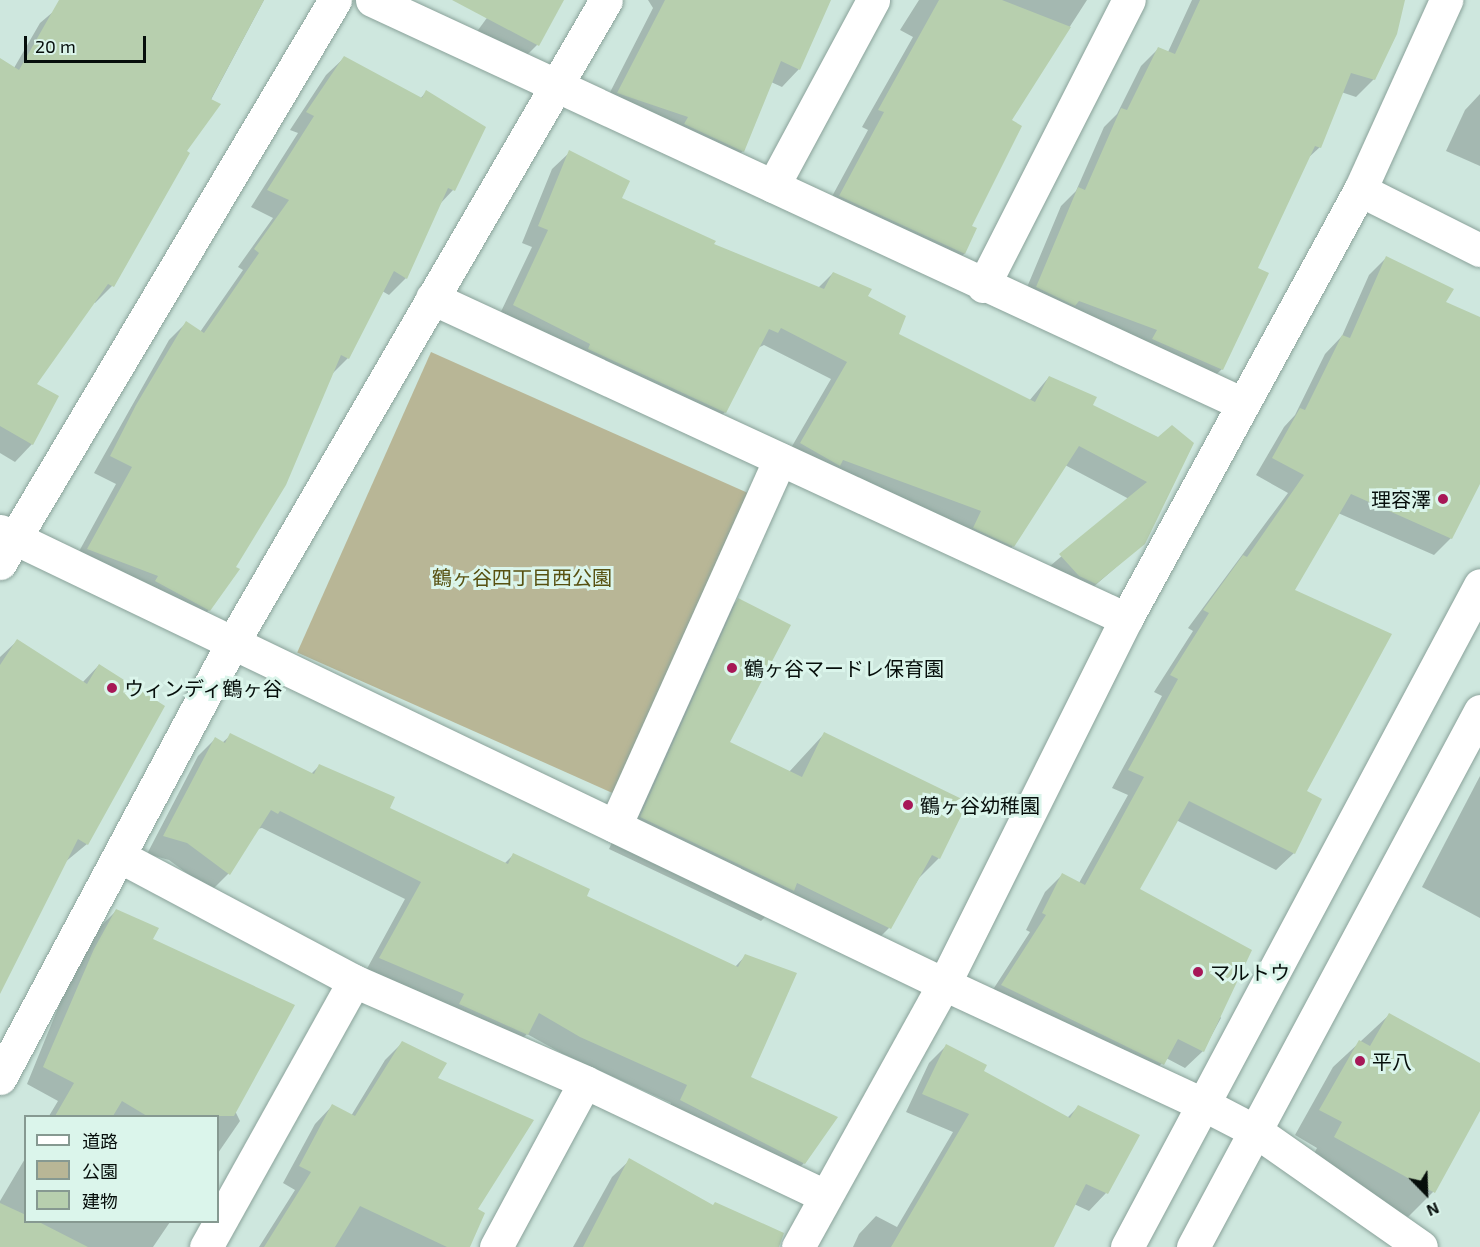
<!DOCTYPE html>
<meta charset="utf-8">
<style>
body{margin:0}
#map{position:relative;width:1480px;height:1247px;overflow:hidden;background:#cee7de;font-family:"Exo 2","Noto Sans JP",sans-serif}
div>[style]{position:absolute}
.green>*{inset:0;background:#b8b696;transform-origin:0 0}
.shadow>*{inset:0;background:#0003}
.building>*{inset:0;background:#b7cfae}
.roads{filter:drop-shadow(0 0 2px #8aa29a) drop-shadow(0 0 2px #8aa29a)}
.minor>*{height:33px;margin:-16.5px;padding:0 16.5px;transform-origin:16.5px;border-radius:16.5px;background:#fff}
.tertiary>*{height:33px;margin:-16.5px;padding:0 16.5px;transform-origin:16.5px;border-radius:16.5px;background:#fff}
.dots>*{width:16px;height:16px;translate:-50% -50%;box-sizing:border-box;border:3px solid #dbf5eb;border-radius:50%}
span{translate:-50% -50%;white-space:nowrap;text-align:center;line-height:1.15;-webkit-text-stroke:6px #dbf5eb;paint-order:stroke}
.poi-label{font-size:20px;color:#060e0b}
.right{translate:-100% -50%;text-align:right}
.left{translate:0 -50%;text-align:left}
.park-label{font-size:20px;color:#575111}
.legend{position:absolute;left:24px;top:1115px;width:195px;height:108px;box-sizing:border-box;background:#dbf5eb;border:2px solid #869991;margin:0;padding:8px 10px;list-style:none;font-size:18px;color:#060e0b}
.legend li{display:flex;align-items:center;gap:12px;height:30px}
.legend b{width:30px;border:2px solid #869991}
.north{position:absolute;left:1396px;top:1163px;width:60px;height:60px;-webkit-text-stroke:4px #dbf5eb;paint-order:stroke;rotate:157deg;font-size:16px;font-weight:700;line-height:24px;text-align:center;color:#060e0b}
.north::after{content:'';display:block;margin:auto;width:21px;height:27px;background:#060e0b;clip-path:polygon(50% 0,100% 100%,50% 72%,0 100%)}
.scale{position:absolute;left:24px;top:36px;width:122px;height:27px;box-sizing:border-box;border:3px solid #060e0b;border-top:0;padding-left:8px;font-size:18px;line-height:21px;white-space:nowrap;color:#060e0b;-webkit-text-stroke:4px #dbf5eb;paint-order:stroke}
</style>
<div id="map">
<div class="green">
<div style="left:431px;top:352px;width:350px;height:329px;rotate:24deg"></div>
</div>
<div class="shadow">
<div style="clip-path:polygon(67px 0,264px 0,112px 286px,95px 303px,0 254px,0 72px,14px 68px,40px 23px)"></div>
<div style="clip-path:polygon(500px 0,562px 0,537px 45px,520px 62px,473px 37px)"></div>
<div style="clip-path:polygon(648px 0,830px 0,799px 69px,782px 87px,771px 82px,743px 151px,725px 168px,601px 110px,653px 8px)"></div>
<div style="clip-path:polygon(919px 0,1087px 0,1009px 121px,970px 226px,975px 229px,964px 254px,947px 271px,823px 213px,868px 130px,862px 127px,913px 37px,900px 30px)"></div>
<div style="clip-path:polygon(1192px 0,1403px 0,1374px 79px,1356px 97px,1341px 92px,1320px 147px,1307px 159px,1256px 269px,1222px 369px,1204px 386px,1020px 304px,1061px 206px,1076px 191px,1104px 127px,1117px 114px,1141px 66px,1159px 48px,1168px 52px)"></div>
<div style="clip-path:polygon(344px 58px,420px 99px,426px 92px,484px 127px,453px 190px,439px 205px,406px 278px,389px 295px,382px 291px,348px 358px,332px 374px,209px 610px,192px 628px,71px 566px,116px 484px,94px 473px,169px 340px,186px 323px,200px 332px,243px 270px,238px 267px,273px 218px,251px 207px,298px 133px,290px 130px,326px 75px)"></div>
<div style="clip-path:polygon(1480px 94px,1480px 166px,1446px 151px,1465px 110px)"></div>
<div style="clip-path:polygon(570px 152px,620px 199px,712px 245px,818px 288px,833px 273px,866px 297px,897px 335px,1029px 401px,1049px 377px,1091px 406px,1159px 438px,1144px 543px,1077px 601px,1043px 572px,1129px 499px,1065px 465px,1013px 546px,996px 563px,784px 460px,831px 379px,764px 345px,758px 348px,725px 412px,707px 430px,496px 322px,532px 247px,522px 243px,552px 169px)"></div>
<div style="clip-path:polygon(1386px 258px,1444px 303px,1480px 319px,1480px 466px,1451px 538px,1434px 555px,1338px 513px,1293px 591px,1305px 792px,1294px 853px,1276px 870px,1176px 820px,1138px 889px,1221px 1018px,1203px 1051px,1185px 1068px,1166px 1058px,1146px 1082px,985px 1002px,1030px 932px,1026px 930px,1045px 892px,1062px 875px,1079px 883px,1128px 795px,1112px 788px,1162px 696px,1154px 692px,1193px 631px,1188px 628px,1288px 493px,1256px 475px,1284px 427px,1295px 415px,1325px 354px,1342px 336px,1369px 275px)"></div>
<div style="clip-path:polygon(0 277px,35px 385px,32px 444px,15px 462px,0 453px)"></div>
<div style="clip-path:polygon(738px 600px,728px 742px,789px 772px,824px 734px,939px 858px,919px 878px,889px 928px,858px 959px,767px 915px,761px 921px,609px 849px,707px 631px)"></div>
<div style="clip-path:polygon(17px 641px,82px 683px,99px 665px,87px 844px,64px 863px,0 983px,0 657px)"></div>
<div style="clip-path:polygon(231px 735px,311px 774px,319px 766px,387px 808px,504px 864px,513px 855px,586px 897px,735px 967px,746px 955px,749px 1078px,835px 1117px,804px 1163px,786px 1181px,664px 1117px,671px 1103px,563px 1054px,527px 1034px,510px 1051px,363px 976px,405px 899px,262px 828px,257px 829px,228px 874px,211px 891px,169px 860px,147px 854px,198px 756px,215px 739px,222px 743px)"></div>
<div style="clip-path:polygon(1480px 776px,1480px 918px,1422px 887px)"></div>
<div style="clip-path:polygon(116px 911px,151px 940px,240px 1121px,218px 1153px,218px 1116px,49px 1116px,58px 1101px,27px 1084px,69px 981px,99px 928px)"></div>
<div style="clip-path:polygon(1389px 1015px,1480px 1065px,1480px 1108px,1433px 1192px,1408px 1217px,1309px 1163px,1317px 1148px,1295px 1135px,1333px 1067px)"></div>
<div style="clip-path:polygon(402px 1043px,476px 1210px,469px 1247px,259px 1247px,295px 1190px,283px 1183px,315px 1124px,332px 1106px,351px 1116px,385px 1060px)"></div>
<div style="clip-path:polygon(946px 1046px,982px 1071px,1067px 1118px,1078px 1107px,1138px 1136px,1106px 1193px,1089px 1211px,1074px 1204px,1052px 1247px,853px 1247px,859px 1234px,876px 1216px,897px 1227px,953px 1132px,906px 1112px,929px 1063px)"></div>
<div style="clip-path:polygon(26px 1157px,26px 1222px,170px 1222px,153px 1247px,0 1247px,0 1201px)"></div>
<div style="clip-path:polygon(630px 1160px,768px 1247px,573px 1247px,612px 1177px)"></div>
</div>
<div class="building">
<div style="clip-path:polygon(59px 0,264px 0,211px 99px,221px 104px,187px 151px,190px 153px,114px 287px,108px 284px,37px 384px,59px 396px,33px 445px,0 426px,0 58px,19px 70px)"></div>
<div style="clip-path:polygon(452px 0,564px 0,539px 46px)"></div>
<div style="clip-path:polygon(665px 0,831px 0,800px 70px,781px 61px,744px 152px,684px 124px,688px 117px,617px 93px)"></div>
<div style="clip-path:polygon(939px 0,1002px 0,1071px 27px,1012px 120px,1022px 126px,972px 226px,977px 228px,965px 254px,839px 196px,884px 112px,878px 110px)"></div>
<div style="clip-path:polygon(1200px 0,1405px 0,1397px 34px,1375px 80px,1351px 73px,1321px 148px,1315px 146px,1258px 268px,1269px 273px,1223px 370px,1152px 339px,1157px 330px,1079px 301px,1075px 306px,1036px 287px,1078px 187px,1085px 190px,1121px 108px,1127px 110px,1158px 47px,1175px 54px)"></div>
<div style="clip-path:polygon(344px 56px,422px 98px,426px 90px,486px 127px,455px 191px,448px 188px,407px 279px,394px 271px,349px 359px,341px 355px,286px 485px,236px 567px,240px 569px,210px 611px,155px 581px,158px 576px,87px 549px,132px 467px,110px 456px,136px 405px,186px 321px,204px 333px,259px 253px,254px 249px,289px 200px,267px 190px,314px 116px,306px 112px)"></div>
<div style="clip-path:polygon(569px 150px,630px 181px,622px 198px,716px 241px,714px 244px,824px 289px,833px 272px,872px 289px,868px 296px,906px 316px,899px 334px,1035px 402px,1049px 376px,1097px 397px,1093px 405px,1158px 437px,1172px 425px,1194px 443px,1145px 544px,1096px 584px,1079px 576px,1059px 554px,1147px 482px,1079px 446px,1014px 547px,973px 528px,981px 511px,843px 460px,840px 466px,800px 443px,847px 362px,781px 328px,778px 333px,769px 329px,726px 413px,588px 349px,590px 344px,513px 305px,548px 230px,538px 226px)"></div>
<div style="clip-path:polygon(1386px 256px,1454px 289px,1446px 302px,1480px 317px,1480px 484px,1452px 539px,1351px 494px,1295px 590px,1392px 634px,1307px 791px,1322px 799px,1295px 854px,1189px 801px,1140px 889px,1252px 950px,1204px 1052px,1178px 1039px,1164px 1065px,1001px 985px,1046px 915px,1042px 913px,1062px 873px,1085px 885px,1144px 777px,1128px 770px,1178px 679px,1170px 675px,1209px 613px,1203px 610px,1243px 555px,1247px 557px,1304px 475px,1272px 458px,1300px 408px,1305px 410px,1342px 335px,1350px 338px)"></div>
<div style="clip-path:polygon(738px 598px,791px 625px,730px 742px,802px 777px,824px 732px,968px 802px,940px 859px,932px 855px,891px 929px,797px 883px,794px 891px,640px 817px)"></div>
<div style="clip-path:polygon(17px 639px,87px 684px,99px 664px,165px 706px,88px 845px,78px 839px,0 994px,0 665px)"></div>
<div style="clip-path:polygon(230px 733px,314px 774px,319px 764px,395px 797px,390px 808px,508px 864px,513px 853px,590px 889px,587px 896px,738px 967px,745px 954px,797px 973px,751px 1077px,838px 1117px,805px 1164px,680px 1100px,687px 1085px,580px 1037px,539px 1013px,528px 1035px,459px 1004px,464px 994px,379px 958px,421px 882px,280px 811px,278px 814px,271px 810px,230px 875px,187px 843px,163px 836px,215px 737px,225px 743px)"></div>
<div style="clip-path:polygon(116px 909px,159px 928px,153px 939px,295px 1005px,234px 1116px,147px 1116px,122px 1101px,113px 1116px,55px 1116px,74px 1083px,43px 1067px,94px 949px)"></div>
<div style="clip-path:polygon(1389px 1013px,1480px 1063px,1480px 1111px,1435px 1193px,1334px 1137px,1342px 1122px,1319px 1110px,1359px 1040px,1370px 1046px)"></div>
<div style="clip-path:polygon(402px 1041px,447px 1063px,438px 1078px,534px 1120px,478px 1209px,485px 1213px,470px 1247px,447px 1247px,360px 1206px,335px 1247px,264px 1247px,311px 1172px,299px 1166px,332px 1104px,355px 1116px)"></div>
<div style="clip-path:polygon(946px 1044px,987px 1065px,984px 1071px,1070px 1118px,1078px 1105px,1140px 1135px,1108px 1194px,1086px 1184px,1054px 1247px,891px 1247px,969px 1114px,922px 1094px)"></div>
<div style="clip-path:polygon(629px 1158px,713px 1205px,715px 1202px,784px 1233px,779px 1247px,583px 1247px)"></div>
<div style="clip-path:polygon(0 1203px,26px 1215px,26px 1221px,37px 1221px,88px 1247px,0 1247px)"></div>
</div>
<div class="roads">
<div class="minor">
<div style="left:372px;top:0;width:960px;rotate:24.88deg"></div>
<div style="left:773px;top:186px;width:211px;rotate:-61.7deg"></div>
<div style="left:1360px;top:190px;width:134px;rotate:26.6deg"></div>
<div style="left:983px;top:286px;width:321px;rotate:-63deg"></div>
<div style="left:432px;top:298px;width:765px;rotate:24.82deg"></div>
<div style="left:0;top:563px;width:655px;rotate:-59.25deg"></div>
<div style="left:615px;top:826px;width:402px;rotate:-65.8deg"></div>
<div style="left:119px;top:856px;width:266px;rotate:28deg"></div>
<div style="left:354px;top:981px;width:252px;rotate:23.6deg"></div>
<div style="left:585px;top:1082px;width:266px;rotate:25.4deg"></div>
<div style="left:0;top:1078px;width:494px;rotate:-61.9deg"></div>
<div style="left:233px;top:642px;width:742px;rotate:-59.84deg"></div>
<div style="left:206px;top:1247px;width:304px;rotate:-60.9deg"></div>
<div style="left:496px;top:1247px;width:187px;rotate:-61.7deg"></div>
<div style="left:798px;top:1247px;width:301px;rotate:-61deg"></div>
<div style="left:944px;top:984px;width:408px;rotate:-63.5deg"></div>
<div style="left:1126px;top:619px;width:489px;rotate:-61.4deg"></div>
<div style="left:1360px;top:190px;width:209px;rotate:-65.6deg"></div>
<div style="left:1127px;top:1247px;width:750px;rotate:-61.93deg"></div>
<div style="left:1193px;top:1247px;width:608px;rotate:-61.83deg"></div>
</div>
<div class="tertiary">
<div style="left:0;top:531px;width:1047px;rotate:25.64deg"></div>
<div style="left:944px;top:984px;width:285px;rotate:24.9deg"></div>
<div style="left:1203px;top:1104px;width:61px;rotate:27.4deg"></div>
<div style="left:1257px;top:1132px;width:200px;rotate:35deg"></div>
</div>
</div>
<div class="dots">
<div style="left:1443px;top:499px;background:#a71857"></div>
<div style="left:732px;top:668px;background:#a71857"></div>
<div style="left:112px;top:688px;background:#a71857"></div>
<div style="left:908px;top:805px;background:#a71857"></div>
<div style="left:1198px;top:972px;background:#a71857"></div>
<div style="left:1360px;top:1061px;background:#a71857"></div>
</div>
<div class="poi-label">
<span class="right" style="left:1431px;top:499px">理容澤</span>
<span class="left" style="left:744px;top:668px">鶴ヶ谷マードレ保育園</span>
<span class="left" style="left:124px;top:688px">ウィンディ鶴ヶ谷</span>
<span class="left" style="left:920px;top:805px">鶴ヶ谷幼稚園</span>
<span class="left" style="left:1210px;top:972px">マルトウ</span>
<span class="left" style="left:1372px;top:1061px">平八</span>
</div>
<div class="park-label">
<span style="left:522px;top:577px">鶴ヶ谷四丁目西公園</span>
</div>
<ul class="legend">
<li><b style="height:8px;background:#fff"></b>道路</li>
<li><b style="height:16px;background:#b8b696"></b>公園</li>
<li><b style="height:16px;background:#b7cfae"></b>建物</li>
</ul>
<div class="north">N</div>
<div class="scale">20 m</div>
</div>
